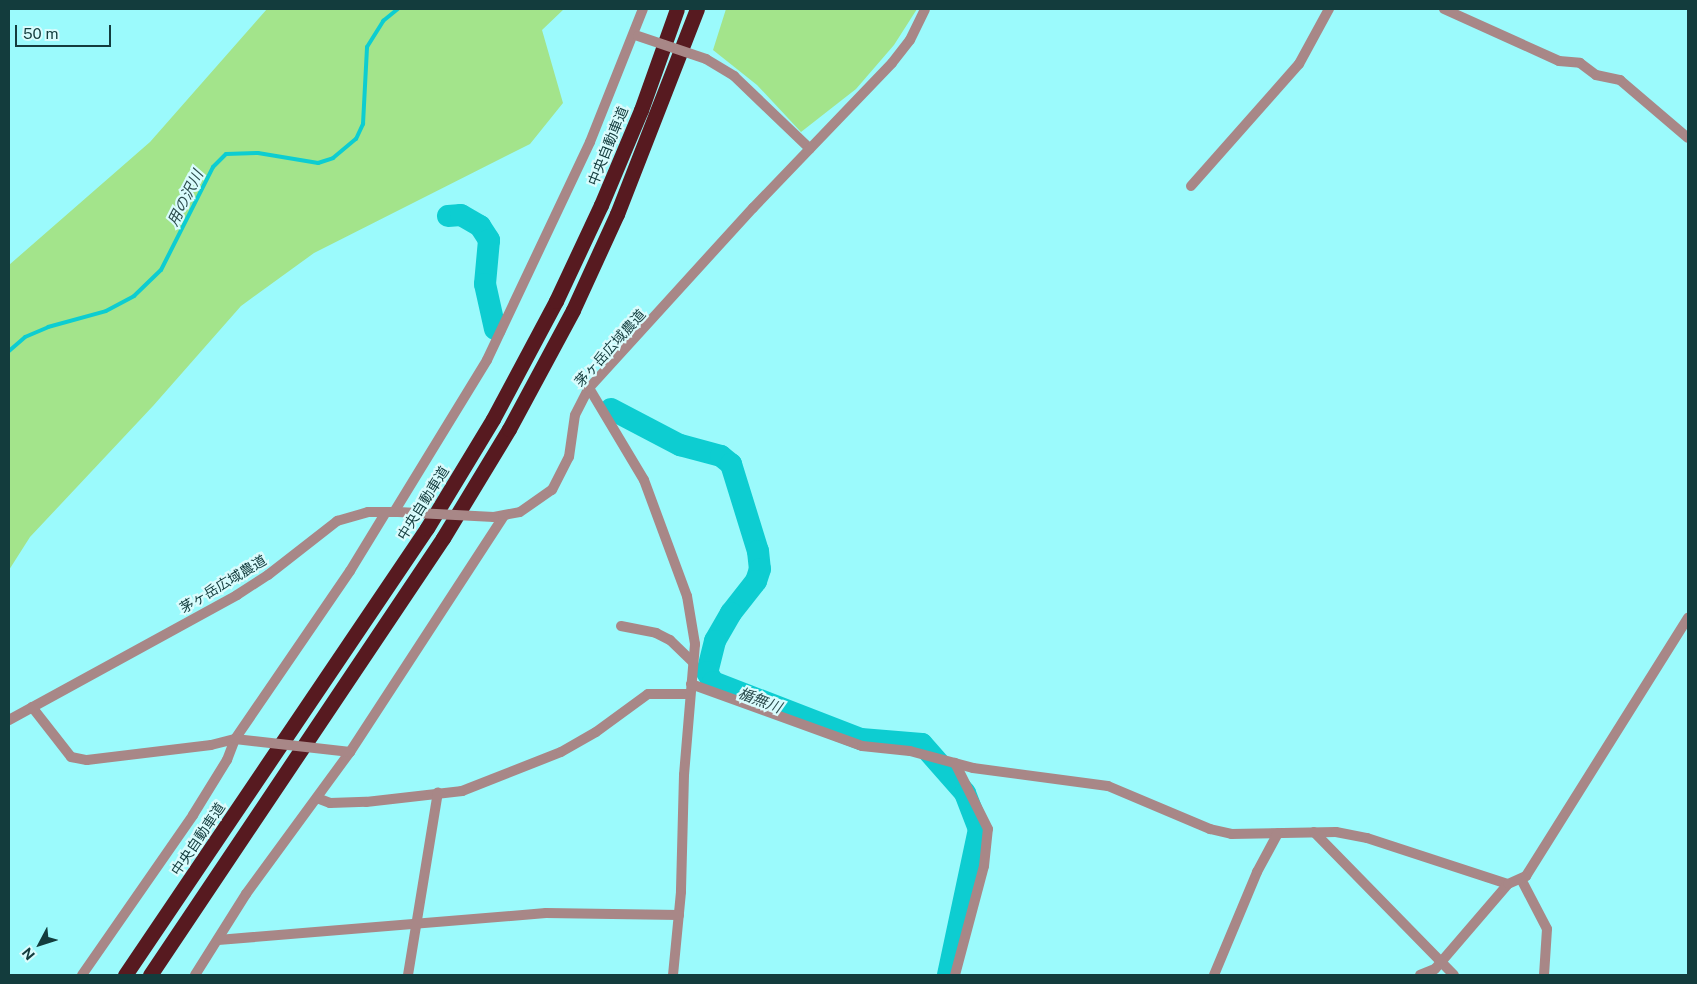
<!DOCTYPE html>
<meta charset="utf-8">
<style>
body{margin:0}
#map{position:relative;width:1697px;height:984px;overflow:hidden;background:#9bfafc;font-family:"Public Sans","Noto Sans JP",sans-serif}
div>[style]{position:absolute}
.green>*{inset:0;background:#a3e48b}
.stream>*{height:4px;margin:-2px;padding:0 2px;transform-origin:2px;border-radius:2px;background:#0dcdd1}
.river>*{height:22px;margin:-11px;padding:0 11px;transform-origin:11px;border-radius:11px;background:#0dcdd1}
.minor>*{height:10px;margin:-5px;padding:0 5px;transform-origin:5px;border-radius:5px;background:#a88787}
.tertiary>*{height:10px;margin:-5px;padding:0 5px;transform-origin:5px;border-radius:5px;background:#a88787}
.motorway>*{height:15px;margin:-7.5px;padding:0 7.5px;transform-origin:7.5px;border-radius:7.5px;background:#571a20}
.minor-bridge>*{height:10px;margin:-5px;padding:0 5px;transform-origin:5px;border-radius:5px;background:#a88787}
.tertiary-bridge>*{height:10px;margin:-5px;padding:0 5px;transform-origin:5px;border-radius:5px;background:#a88787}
span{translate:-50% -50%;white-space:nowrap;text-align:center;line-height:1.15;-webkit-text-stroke:4.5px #d9fcfd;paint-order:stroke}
.street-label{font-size:14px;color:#133c3d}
.water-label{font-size:15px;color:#2d4d4e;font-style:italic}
.frame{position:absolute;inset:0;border:10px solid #133c3d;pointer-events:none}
.north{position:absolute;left:15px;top:919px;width:50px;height:50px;-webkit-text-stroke:4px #d9fcfd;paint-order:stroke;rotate:230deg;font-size:14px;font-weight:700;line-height:20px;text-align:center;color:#133c3d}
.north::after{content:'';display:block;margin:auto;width:18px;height:22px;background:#133c3d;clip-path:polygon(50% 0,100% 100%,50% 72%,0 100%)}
.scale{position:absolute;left:15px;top:25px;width:96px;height:22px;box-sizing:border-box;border:2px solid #133c3d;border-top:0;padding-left:6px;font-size:15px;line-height:18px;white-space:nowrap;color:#133c3d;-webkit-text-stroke:4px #d9fcfd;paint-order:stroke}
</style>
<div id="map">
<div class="green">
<div style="clip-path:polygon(267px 9px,564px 9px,542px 30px,563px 103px,530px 144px,314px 253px,241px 306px,153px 406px,30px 537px,9px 570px,9px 265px,150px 142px)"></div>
<div style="clip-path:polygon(726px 9px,917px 9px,894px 45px,856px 89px,801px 132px,757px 85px,713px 50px)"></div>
</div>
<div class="stream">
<div style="left:9px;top:351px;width:21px;rotate:-41deg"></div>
<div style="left:25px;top:337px;width:25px;rotate:-23deg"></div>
<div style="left:48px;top:327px;width:60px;rotate:-15.4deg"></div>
<div style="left:106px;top:311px;width:32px;rotate:-28deg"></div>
<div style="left:134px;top:296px;width:37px;rotate:-44deg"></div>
<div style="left:161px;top:270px;width:115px;rotate:-63.2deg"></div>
<div style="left:213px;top:167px;width:18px;rotate:-45deg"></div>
<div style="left:226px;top:154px;width:32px;rotate:-2deg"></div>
<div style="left:258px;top:153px;width:61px;rotate:9.5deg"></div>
<div style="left:318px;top:163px;width:16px;rotate:-18deg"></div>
<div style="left:333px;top:158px;width:30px;rotate:-40deg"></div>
<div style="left:356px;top:139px;width:17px;rotate:-65deg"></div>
<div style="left:363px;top:124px;width:77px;rotate:-87deg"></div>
<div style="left:367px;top:47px;width:31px;rotate:-58deg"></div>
<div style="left:383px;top:21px;width:19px;rotate:-39deg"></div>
</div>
<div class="river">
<div style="left:448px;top:216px;width:13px;rotate:-4deg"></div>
<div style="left:461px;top:215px;width:22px;rotate:30deg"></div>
<div style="left:480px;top:226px;width:17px;rotate:57deg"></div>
<div style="left:489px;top:240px;width:44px;rotate:95.2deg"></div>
<div style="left:485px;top:284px;width:46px;rotate:77.5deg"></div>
<div style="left:611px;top:409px;width:78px;rotate:27.6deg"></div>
<div style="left:680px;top:445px;width:42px;rotate:15deg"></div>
<div style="left:721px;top:456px;width:13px;rotate:39deg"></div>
<div style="left:731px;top:464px;width:91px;rotate:72.8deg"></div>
<div style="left:758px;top:551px;width:18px;rotate:84deg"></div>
<div style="left:760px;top:569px;width:13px;rotate:108deg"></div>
<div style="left:756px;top:581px;width:41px;rotate:128deg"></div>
<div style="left:731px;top:613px;width:32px;rotate:120deg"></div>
<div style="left:715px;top:641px;width:32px;rotate:104deg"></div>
<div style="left:707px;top:672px;width:12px;rotate:59deg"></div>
<div style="left:713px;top:682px;width:159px;rotate:21.1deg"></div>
<div style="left:861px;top:739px;width:61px;rotate:4.7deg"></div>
<div style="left:922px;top:744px;width:65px;rotate:48.7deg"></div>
<div style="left:965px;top:793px;width:39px;rotate:69deg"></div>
<div style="left:979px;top:829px;width:149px;rotate:102deg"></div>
</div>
<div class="minor">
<div style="left:1444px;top:9px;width:126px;rotate:24.3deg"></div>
<div style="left:1559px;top:61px;width:21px;rotate:5deg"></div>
<div style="left:1580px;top:63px;width:20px;rotate:37deg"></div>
<div style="left:1596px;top:75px;width:25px;rotate:12deg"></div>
<div style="left:1620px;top:80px;width:89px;rotate:40.5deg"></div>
<div style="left:706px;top:59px;width:33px;rotate:31deg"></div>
<div style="left:734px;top:76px;width:105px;rotate:43.8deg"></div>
<div style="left:1191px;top:186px;width:163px;rotate:-48.5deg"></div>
<div style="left:1299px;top:64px;width:63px;rotate:-61.4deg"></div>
<div style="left:589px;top:388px;width:107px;rotate:59.1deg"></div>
<div style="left:644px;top:480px;width:124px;rotate:69.7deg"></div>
<div style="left:687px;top:596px;width:49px;rotate:80.5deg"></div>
<div style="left:695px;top:644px;width:131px;rotate:94.8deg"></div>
<div style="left:684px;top:775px;width:117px;rotate:91.5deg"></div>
<div style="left:681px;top:892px;width:83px;rotate:95.5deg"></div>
<div style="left:394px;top:512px;width:178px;rotate:-58.5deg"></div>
<div style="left:487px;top:360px;width:241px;rotate:-64.7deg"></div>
<div style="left:590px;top:142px;width:143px;rotate:-68.3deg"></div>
<div style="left:621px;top:626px;width:36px;rotate:11deg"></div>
<div style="left:656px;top:633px;width:16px;rotate:27deg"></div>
<div style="left:670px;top:640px;width:32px;rotate:44deg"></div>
<div style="left:691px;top:684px;width:182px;rotate:19.9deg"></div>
<div style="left:862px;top:746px;width:48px;rotate:5.9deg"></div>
<div style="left:910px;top:751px;width:65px;rotate:15.1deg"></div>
<div style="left:973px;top:768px;width:136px;rotate:7.6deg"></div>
<div style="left:1108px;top:786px;width:111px;rotate:22.9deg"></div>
<div style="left:1210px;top:829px;width:22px;rotate:13deg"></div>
<div style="left:1231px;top:834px;width:105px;rotate:-1.1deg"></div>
<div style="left:1336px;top:832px;width:32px;rotate:11deg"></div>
<div style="left:1367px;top:838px;width:148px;rotate:18.1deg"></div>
<div style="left:32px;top:707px;width:63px;rotate:52deg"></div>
<div style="left:71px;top:757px;width:16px;rotate:11deg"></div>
<div style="left:87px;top:760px;width:125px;rotate:-6.9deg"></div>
<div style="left:211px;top:745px;width:25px;rotate:-14deg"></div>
<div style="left:317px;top:798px;width:14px;rotate:21deg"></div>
<div style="left:330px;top:803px;width:36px;rotate:-2deg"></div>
<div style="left:366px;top:802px;width:97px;rotate:-6.5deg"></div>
<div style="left:462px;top:791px;width:106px;rotate:-21.5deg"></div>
<div style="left:561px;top:752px;width:40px;rotate:-29.7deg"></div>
<div style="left:596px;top:732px;width:64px;rotate:-36.2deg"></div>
<div style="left:648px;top:694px;width:42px"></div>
<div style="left:1314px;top:832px;width:200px;rotate:45.6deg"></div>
<div style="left:1521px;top:879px;width:56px;rotate:62.5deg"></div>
<div style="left:1547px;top:929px;width:46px;rotate:93.7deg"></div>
<div style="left:218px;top:940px;width:329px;rotate:-4.7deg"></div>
<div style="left:546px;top:913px;width:133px;rotate:0.9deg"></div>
<div style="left:82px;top:975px;width:195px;rotate:-55.2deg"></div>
<div style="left:193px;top:815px;width:65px;rotate:-58.3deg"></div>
<div style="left:227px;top:760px;width:22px;rotate:-69deg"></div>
<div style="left:235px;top:739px;width:204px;rotate:-55.6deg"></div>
<div style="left:350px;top:571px;width:69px;rotate:-58.6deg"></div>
<div style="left:195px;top:975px;width:96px;rotate:-57.8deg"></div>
<div style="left:246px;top:894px;width:176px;rotate:-53.8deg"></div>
<div style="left:350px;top:752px;width:282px;rotate:-56.9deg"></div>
<div style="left:408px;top:975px;width:185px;rotate:-80.7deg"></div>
<div style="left:955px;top:975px;width:113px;rotate:-75.1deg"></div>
<div style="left:984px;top:866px;width:37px;rotate:-84deg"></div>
<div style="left:988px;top:829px;width:74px;rotate:-116.6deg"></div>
<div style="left:1214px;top:975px;width:112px;rotate:-67.3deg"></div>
<div style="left:1257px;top:872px;width:44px;rotate:-61.7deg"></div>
<div style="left:1420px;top:975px;width:16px;rotate:-22deg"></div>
<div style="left:1435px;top:969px;width:112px;rotate:-49.3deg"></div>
<div style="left:1508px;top:884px;width:20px;rotate:-24deg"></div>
<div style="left:1526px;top:876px;width:305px;rotate:-57.9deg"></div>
</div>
<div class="tertiary">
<div style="left:494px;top:517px;width:26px;rotate:-11deg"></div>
<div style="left:520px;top:512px;width:39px;rotate:-35deg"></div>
<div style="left:552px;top:490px;width:37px;rotate:-63deg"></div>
<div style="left:569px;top:457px;width:42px;rotate:-81.9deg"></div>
<div style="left:575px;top:415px;width:30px;rotate:-63deg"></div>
<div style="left:589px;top:388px;width:244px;rotate:-47.7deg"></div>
<div style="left:753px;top:208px;width:201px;rotate:-46.2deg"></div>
<div style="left:892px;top:63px;width:29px;rotate:-52deg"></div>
<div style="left:910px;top:40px;width:34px;rotate:-64deg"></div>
<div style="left:9px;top:720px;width:260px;rotate:-28.7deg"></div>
<div style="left:237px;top:595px;width:37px;rotate:-33deg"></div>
<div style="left:268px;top:575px;width:88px;rotate:-38deg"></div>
<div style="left:337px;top:521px;width:32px;rotate:-16deg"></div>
<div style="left:368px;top:512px;width:30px"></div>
</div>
<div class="motorway">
<div style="left:125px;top:975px;width:539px;rotate:-55.96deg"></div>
<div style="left:427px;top:528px;width:127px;rotate:-58.8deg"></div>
<div style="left:493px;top:419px;width:134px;rotate:-61.9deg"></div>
<div style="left:556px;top:301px;width:106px;rotate:-64.9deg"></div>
<div style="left:601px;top:205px;width:103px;rotate:-67.2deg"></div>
<div style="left:641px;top:110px;width:107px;rotate:-70.4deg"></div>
<div style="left:150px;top:975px;width:526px;rotate:-56.16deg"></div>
<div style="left:443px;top:538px;width:127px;rotate:-58.8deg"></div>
<div style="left:509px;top:429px;width:135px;rotate:-61.7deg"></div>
<div style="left:573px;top:310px;width:106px;rotate:-65.4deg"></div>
<div style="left:617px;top:214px;width:220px;rotate:-68.7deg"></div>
</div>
<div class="minor-bridge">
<div style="left:638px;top:36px;width:72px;rotate:18.7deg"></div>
<div style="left:235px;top:739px;width:116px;rotate:6.4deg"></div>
</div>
<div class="tertiary-bridge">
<div style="left:398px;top:512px;width:96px;rotate:3deg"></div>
</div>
<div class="street-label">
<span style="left:608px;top:146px;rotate:-68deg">中央自動車道</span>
<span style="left:610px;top:348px;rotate:-48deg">茅ヶ岳広域農道</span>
<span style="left:423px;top:503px;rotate:-58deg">中央自動車道</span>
<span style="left:223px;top:584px;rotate:-31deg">茅ヶ岳広域農道</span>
<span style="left:198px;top:839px;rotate:-56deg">中央自動車道</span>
</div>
<div class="water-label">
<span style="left:185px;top:198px;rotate:-63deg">用の沢川</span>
<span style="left:760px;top:700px;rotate:21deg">楯無川</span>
</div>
<div class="frame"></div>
<div class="north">N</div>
<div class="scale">50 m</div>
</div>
